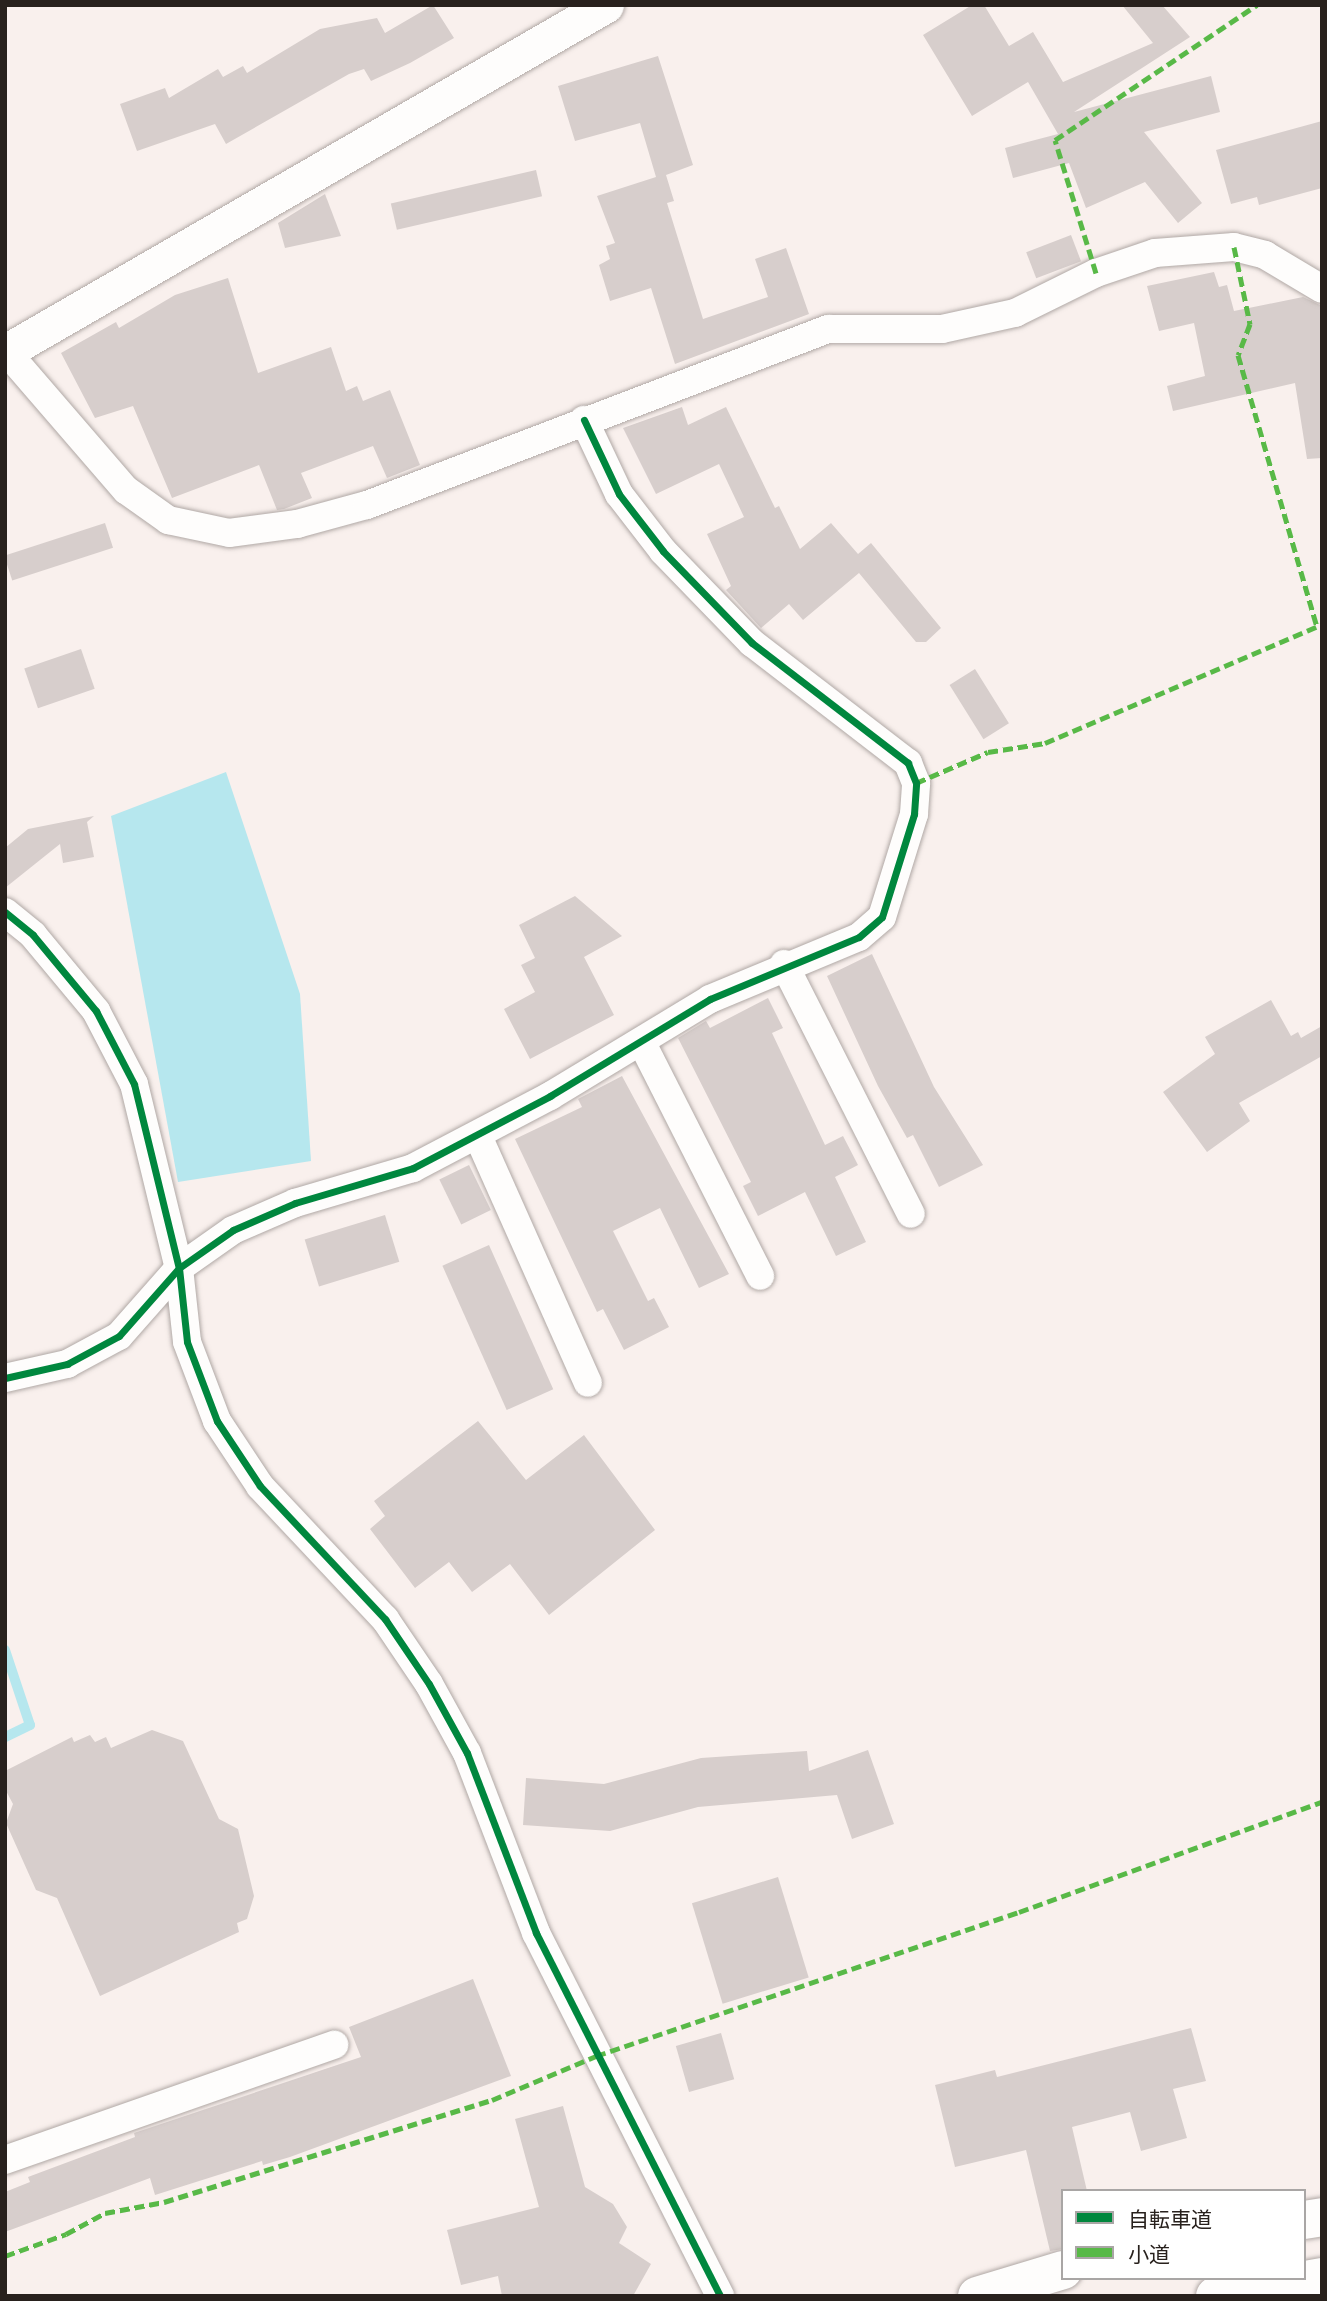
<!DOCTYPE html>
<meta charset="utf-8">
<style>
body{margin:0}
#map{position:relative;width:1327px;height:2301px;overflow:hidden;background:#f9f0ed;font-family:"Alegreya Sans","Noto Sans JP",sans-serif}
div>[style]{position:absolute}
.water>*{inset:0;background:#b6e7ee}
.stream>*{height:10px;margin:-5px;padding:0 5px;transform-origin:5px;border-radius:5px;background:#b6e7ee}
.building>*{inset:0;background:#d7cecc;transform-origin:0 0}
.roads{filter:drop-shadow(0 0 2px #b0a8a5) drop-shadow(0 0 2px #b0a8a5)}
.minor>*{height:28px;margin:-14px;padding:0 14px;transform-origin:14px;border-radius:14px;background:#fefdfc}
.tertiary>*{height:35px;margin:-17.5px;padding:0 17.5px;transform-origin:17.5px;border-radius:17.5px;background:#fefdfc}
.trunk>*{height:38px;margin:-19px;padding:0 19px;transform-origin:19px;border-radius:19px;background:#fefdfc}
.quiet>*{height:5px;margin-top:-2.5px;transform-origin:0;background:repeating-linear-gradient(90deg,#58b947 0 10px,transparent 0 15px)}
.cycleway>*{height:7px;margin:-3.5px;padding:0 3.5px;transform-origin:3.5px;border-radius:3.5px;background:#00873e}
span{translate:-50% -50%;white-space:nowrap;text-align:center;line-height:1.15;-webkit-text-stroke:5px #fff;paint-order:stroke}
.frame{position:absolute;inset:0;border:7px solid #28211d;pointer-events:none}
.legend{position:absolute;left:1061px;top:2189px;width:245px;height:91px;box-sizing:border-box;background:#fff;border:2px solid #a9a6a5;margin:0;padding:9px 12px;list-style:none;font-size:21px;color:#28211d}
.legend li{display:flex;align-items:center;gap:14px;height:35px}
.legend b{width:35px;border:2px solid #a9a6a5}
</style>
<div id="map">
<div class="water">
<div style="clip-path:polygon(226px 772px,300px 994px,311px 1161px,178px 1182px,111px 816px)"></div>
</div>
<div class="stream">
<div style="left:5px;top:1650px;width:79px;rotate:71.6deg"></div>
<div style="left:30px;top:1725px;width:28px;rotate:154deg"></div>
</div>
<div class="building">
<div style="clip-path:polygon(433px 5px,454px 38px,410px 63px,371px 81px,364px 69px,349px 74px,226px 144px,215px 124px,137px 151px,120px 104px,165px 88px,169px 98px,218px 69px,223px 77px,243px 66px,247px 73px,320px 29px,377px 18px,385px 33px)"></div>
<div style="clip-path:polygon(972px 5px,984px 5px,1009px 46px,1033px 32px,1063px 82px,1153px 43px,1122px 5px,1162px 5px,1190px 37px,1074px 112px,1211px 76px,1220px 112px,1144px 132px,1202px 203px,1178px 223px,1145px 182px,1086px 208px,1069px 163px,1013px 178px,1005px 148px,1058px 134px,1028px 82px,972px 116px,923px 35px)"></div>
<div style="clip-path:polygon(658px 56px,693px 165px,666px 175px,674px 201px,667px 203px,703px 319px,768px 297px,755px 259px,786px 248px,809px 314px,675px 364px,651px 288px,610px 301px,599px 265px,610px 259px,606px 246px,615px 243px,597px 196px,656px 177px,640px 123px,575px 141px,558px 86px)"></div>
<div style="clip-path:polygon(1322px 121px,1322px 188px,1259px 205px,1257px 197px,1231px 204px,1216px 150px)"></div>
<div style="left:536px;top:170px;width:27px;height:149px;rotate:77deg"></div>
<div style="clip-path:polygon(325px 194px,341px 236px,285px 248px,278px 223px)"></div>
<div style="left:1071px;top:235px;width:28px;height:48px;rotate:69deg"></div>
<div style="clip-path:polygon(1214px 272px,1219px 287px,1227px 285px,1234px 311px,1303px 297px,1320px 305px,1322px 458px,1307px 459px,1295px 383px,1173px 411px,1167px 386px,1205px 376px,1194px 323px,1159px 331px,1147px 286px)"></div>
<div style="clip-path:polygon(228px 278px,258px 373px,331px 347px,346px 391px,357px 386px,363px 401px,390px 390px,420px 465px,387px 478px,373px 446px,301px 473px,312px 498px,284px 509px,277px 510px,259px 465px,172px 498px,133px 406px,95px 418px,61px 353px,116px 322px,119px 328px,175px 295px)"></div>
<div style="clip-path:polygon(682px 407px,688px 425px,726px 407px,775px 508px,779px 506px,800px 549px,831px 523px,858px 554px,871px 543px,941px 628px,926px 642px,916px 642px,859px 573px,803px 620px,789px 604px,761px 628px,726px 590px,731px 586px,707px 534px,744px 517px,719px 464px,656px 494px,623px 428px)"></div>
<div style="left:105px;top:523px;width:26px;height:106px;rotate:72deg"></div>
<div style="left:81px;top:649px;width:42px;height:60px;rotate:71deg"></div>
<div style="left:975px;top:669px;width:64px;height:30px;rotate:58deg"></div>
<div style="clip-path:polygon(94px 816px,87px 822px,94px 857px,63px 863px,60px 844px,5px 888px,5px 848px,28px 829px)"></div>
<div style="clip-path:polygon(575px 896px,622px 936px,584px 957px,614px 1015px,530px 1059px,504px 1009px,535px 992px,521px 965px,535px 958px,519px 925px)"></div>
<div style="clip-path:polygon(872px 954px,934px 1087px,983px 1165px,939px 1187px,913px 1135px,907px 1138px,878px 1086px,827px 976px)"></div>
<div style="clip-path:polygon(768px 998px,783px 1028px,772px 1033px,825px 1145px,843px 1136px,858px 1165px,835px 1177px,866px 1242px,836px 1256px,805px 1192px,758px 1216px,743px 1186px,751px 1182px,678px 1038px,706px 1021px,710px 1028px)"></div>
<div style="clip-path:polygon(1271px 1000px,1291px 1036px,1298px 1032px,1301px 1038px,1322px 1026px,1322px 1056px,1239px 1103px,1250px 1121px,1207px 1152px,1163px 1092px,1215px 1054px,1205px 1037px)"></div>
<div style="clip-path:polygon(622px 1076px,729px 1274px,699px 1288px,660px 1208px,613px 1231px,648px 1301px,654px 1298px,669px 1327px,624px 1350px,603px 1309px,597px 1312px,515px 1139px,582px 1107px,578px 1099px)"></div>
<div style="left:469px;top:1165px;width:50px;height:33px;rotate:64deg"></div>
<div style="left:385px;top:1215px;width:49px;height:84px;rotate:73deg"></div>
<div style="left:489px;top:1245px;width:158px;height:51px;rotate:66deg"></div>
<div style="clip-path:polygon(478px 1421px,526px 1480px,584px 1435px,655px 1530px,549px 1615px,510px 1564px,472px 1592px,449px 1562px,415px 1588px,370px 1529px,385px 1516px,374px 1501px)"></div>
<div style="clip-path:polygon(152px 1730px,183px 1741px,219px 1819px,238px 1829px,254px 1896px,247px 1919px,237px 1923px,239px 1932px,100px 1996px,57px 1898px,36px 1890px,6px 1823px,13px 1804px,5px 1789px,5px 1771px,72px 1737px,74px 1742px,90px 1735px,95px 1742px,106px 1737px,111px 1748px)"></div>
<div style="clip-path:polygon(868px 1750px,894px 1824px,852px 1839px,837px 1795px,698px 1807px,610px 1831px,523px 1825px,526px 1778px,604px 1784px,701px 1758px,807px 1751px,809px 1771px)"></div>
<div style="left:778px;top:1877px;width:105px;height:90px;rotate:73deg"></div>
<div style="clip-path:polygon(473px 1979px,511px 2076px,290px 2157px,263px 2165px,262px 2161px,155px 2195px,150px 2178px,5px 2232px,5px 2192px,30px 2182px,28px 2177px,135px 2137px,134px 2133px,361px 2057px,349px 2027px)"></div>
<div style="clip-path:polygon(1191px 2028px,1206px 2081px,1173px 2089px,1187px 2138px,1141px 2151px,1130px 2112px,1072px 2127px,1087px 2191px,1063px 2191px,1063px 2249px,1050px 2251px,1026px 2150px,955px 2167px,935px 2085px,995px 2070px,997px 2077px)"></div>
<div style="left:721px;top:2033px;width:48px;height:47px;rotate:74deg"></div>
<div style="clip-path:polygon(563px 2106px,585px 2187px,613px 2204px,627px 2227px,619px 2243px,651px 2264px,633px 2296px,502px 2296px,498px 2276px,461px 2285px,447px 2230px,539px 2207px,515px 2119px)"></div>
</div>
<div class="roads">
<div class="minor">
<div style="left:5px;top:350px;width:185px;rotate:49.2deg"></div>
<div style="left:126px;top:490px;width:52px;rotate:35.5deg"></div>
<div style="left:168px;top:520px;width:62px;rotate:12deg"></div>
<div style="left:229px;top:533px;width:69px;rotate:-7.5deg"></div>
<div style="left:297px;top:524px;width:73px;rotate:-15.2deg"></div>
<div style="left:367px;top:505px;width:494px;rotate:-20.9deg"></div>
<div style="left:829px;top:329px;width:113px"></div>
<div style="left:942px;top:329px;width:75px;rotate:-12.4deg"></div>
<div style="left:1015px;top:313px;width:90px;rotate:-26.3deg"></div>
<div style="left:1096px;top:273px;width:62px;rotate:-18.7deg"></div>
<div style="left:1155px;top:253px;width:79px;rotate:-4.3deg"></div>
<div style="left:1234px;top:247px;width:32px;rotate:14deg"></div>
<div style="left:1265px;top:255px;width:66px;rotate:30.8deg"></div>
<div style="left:5px;top:912px;width:36px;rotate:39deg"></div>
<div style="left:33px;top:935px;width:99px;rotate:50.3deg"></div>
<div style="left:96px;top:1011px;width:82px;rotate:62.5deg"></div>
<div style="left:134px;top:1084px;width:189px;rotate:76.3deg"></div>
<div style="left:179px;top:1268px;width:74px;rotate:83.8deg"></div>
<div style="left:187px;top:1342px;width:85px;rotate:69.2deg"></div>
<div style="left:217px;top:1421px;width:78px;rotate:56.5deg"></div>
<div style="left:260px;top:1486px;width:183px;rotate:46.8deg"></div>
<div style="left:385px;top:1619px;width:78px;rotate:55.9deg"></div>
<div style="left:429px;top:1684px;width:79px;rotate:61.2deg"></div>
<div style="left:467px;top:1753px;width:193px;rotate:69deg"></div>
<div style="left:536px;top:1933px;width:407px;rotate:63.1deg"></div>
<div style="left:784px;top:964px;width:280px;rotate:63.1deg"></div>
<div style="left:642px;top:1043px;width:261px;rotate:63.1deg"></div>
<div style="left:478px;top:1136px;width:270px;rotate:66deg"></div>
<div style="left:5px;top:1378px;width:64px;rotate:-12.7deg"></div>
<div style="left:67px;top:1364px;width:59px;rotate:-28.3deg"></div>
<div style="left:119px;top:1336px;width:91px;rotate:-48.6deg"></div>
<div style="left:179px;top:1268px;width:66px;rotate:-35.1deg"></div>
<div style="left:233px;top:1230px;width:68px;rotate:-23.5deg"></div>
<div style="left:295px;top:1203px;width:123px;rotate:-16.5deg"></div>
<div style="left:413px;top:1168px;width:155px;rotate:-27.7deg"></div>
<div style="left:550px;top:1096px;width:187px;rotate:-31.2deg"></div>
<div style="left:710px;top:999px;width:161px;rotate:-22.6deg"></div>
<div style="left:859px;top:937px;width:30px;rotate:-41deg"></div>
<div style="left:882px;top:917px;width:108px;rotate:-72.7deg"></div>
<div style="left:914px;top:814px;width:31px;rotate:-86deg"></div>
<div style="left:916px;top:783px;width:22px;rotate:-112deg"></div>
<div style="left:908px;top:763px;width:197px;rotate:-142.4deg"></div>
<div style="left:752px;top:643px;width:128px;rotate:-134.1deg"></div>
<div style="left:663px;top:551px;width:72px;rotate:-127.7deg"></div>
<div style="left:619px;top:494px;width:82px;rotate:-115.3deg"></div>
<div style="left:5px;top:2160px;width:349px;rotate:-19.3deg"></div>
</div>
<div class="tertiary">
<div style="left:5px;top:352px;width:694px;rotate:-30deg"></div>
</div>
<div class="trunk">
<div style="left:1304px;top:2220px;width:18px;rotate:-9deg"></div>
<div style="left:977px;top:2296px;width:90px;rotate:-16.8deg"></div>
<div style="left:1215px;top:2296px;width:109px;rotate:-10.1deg"></div>
</div>
</div>
<div class="quiet">
<div style="left:1234px;top:247px;width:79px;rotate:78.3deg"></div>
<div style="left:1250px;top:324px;width:33px;rotate:111deg"></div>
<div style="left:1238px;top:355px;width:283px;rotate:73.8deg"></div>
<div style="left:1096px;top:273px;width:139px;rotate:-107.1deg"></div>
<div style="left:1055px;top:140px;width:243px;rotate:-33.8deg"></div>
<div style="left:916px;top:783px;width:78px;rotate:-23.3deg"></div>
<div style="left:988px;top:752px;width:58px;rotate:-9deg"></div>
<div style="left:1045px;top:743px;width:301px;rotate:-23.2deg"></div>
<div style="left:5px;top:2256px;width:65px;rotate:-19.8deg"></div>
<div style="left:66px;top:2234px;width:44px;rotate:-28.3deg"></div>
<div style="left:105px;top:2213px;width:60px;rotate:-10.6deg"></div>
<div style="left:164px;top:2202px;width:343px;rotate:-17.3deg"></div>
<div style="left:492px;top:2100px;width:113px;rotate:-22.9deg"></div>
<div style="left:596px;top:2056px;width:447px;rotate:-18.8deg"></div>
<div style="left:1019px;top:1912px;width:322px;rotate:-20deg"></div>
</div>
<div class="cycleway">
<div style="left:5px;top:912px;width:36px;rotate:39deg"></div>
<div style="left:33px;top:935px;width:99px;rotate:50.3deg"></div>
<div style="left:96px;top:1011px;width:82px;rotate:62.5deg"></div>
<div style="left:134px;top:1084px;width:189px;rotate:76.3deg"></div>
<div style="left:179px;top:1268px;width:74px;rotate:83.8deg"></div>
<div style="left:187px;top:1342px;width:85px;rotate:69.2deg"></div>
<div style="left:217px;top:1421px;width:78px;rotate:56.5deg"></div>
<div style="left:260px;top:1486px;width:183px;rotate:46.8deg"></div>
<div style="left:385px;top:1619px;width:78px;rotate:55.9deg"></div>
<div style="left:429px;top:1684px;width:79px;rotate:61.2deg"></div>
<div style="left:467px;top:1753px;width:193px;rotate:69deg"></div>
<div style="left:536px;top:1933px;width:407px;rotate:63.1deg"></div>
<div style="left:5px;top:1378px;width:64px;rotate:-12.7deg"></div>
<div style="left:67px;top:1364px;width:59px;rotate:-28.3deg"></div>
<div style="left:119px;top:1336px;width:91px;rotate:-48.6deg"></div>
<div style="left:179px;top:1268px;width:66px;rotate:-35.1deg"></div>
<div style="left:233px;top:1230px;width:68px;rotate:-23.5deg"></div>
<div style="left:295px;top:1203px;width:123px;rotate:-16.5deg"></div>
<div style="left:413px;top:1168px;width:155px;rotate:-27.7deg"></div>
<div style="left:550px;top:1096px;width:187px;rotate:-31.2deg"></div>
<div style="left:710px;top:999px;width:161px;rotate:-22.6deg"></div>
<div style="left:859px;top:937px;width:30px;rotate:-41deg"></div>
<div style="left:882px;top:917px;width:108px;rotate:-72.7deg"></div>
<div style="left:914px;top:814px;width:31px;rotate:-86deg"></div>
<div style="left:916px;top:783px;width:22px;rotate:-112deg"></div>
<div style="left:908px;top:763px;width:197px;rotate:-142.4deg"></div>
<div style="left:752px;top:643px;width:128px;rotate:-134.1deg"></div>
<div style="left:663px;top:551px;width:72px;rotate:-127.7deg"></div>
<div style="left:619px;top:494px;width:82px;rotate:-115.3deg"></div>
</div>
<div class="frame"></div>
<ul class="legend">
<li><b style="height:9px;background:#00873e"></b>自転車道</li>
<li><b style="height:9px;background:#58b947"></b>小道</li>
</ul>
</div>
